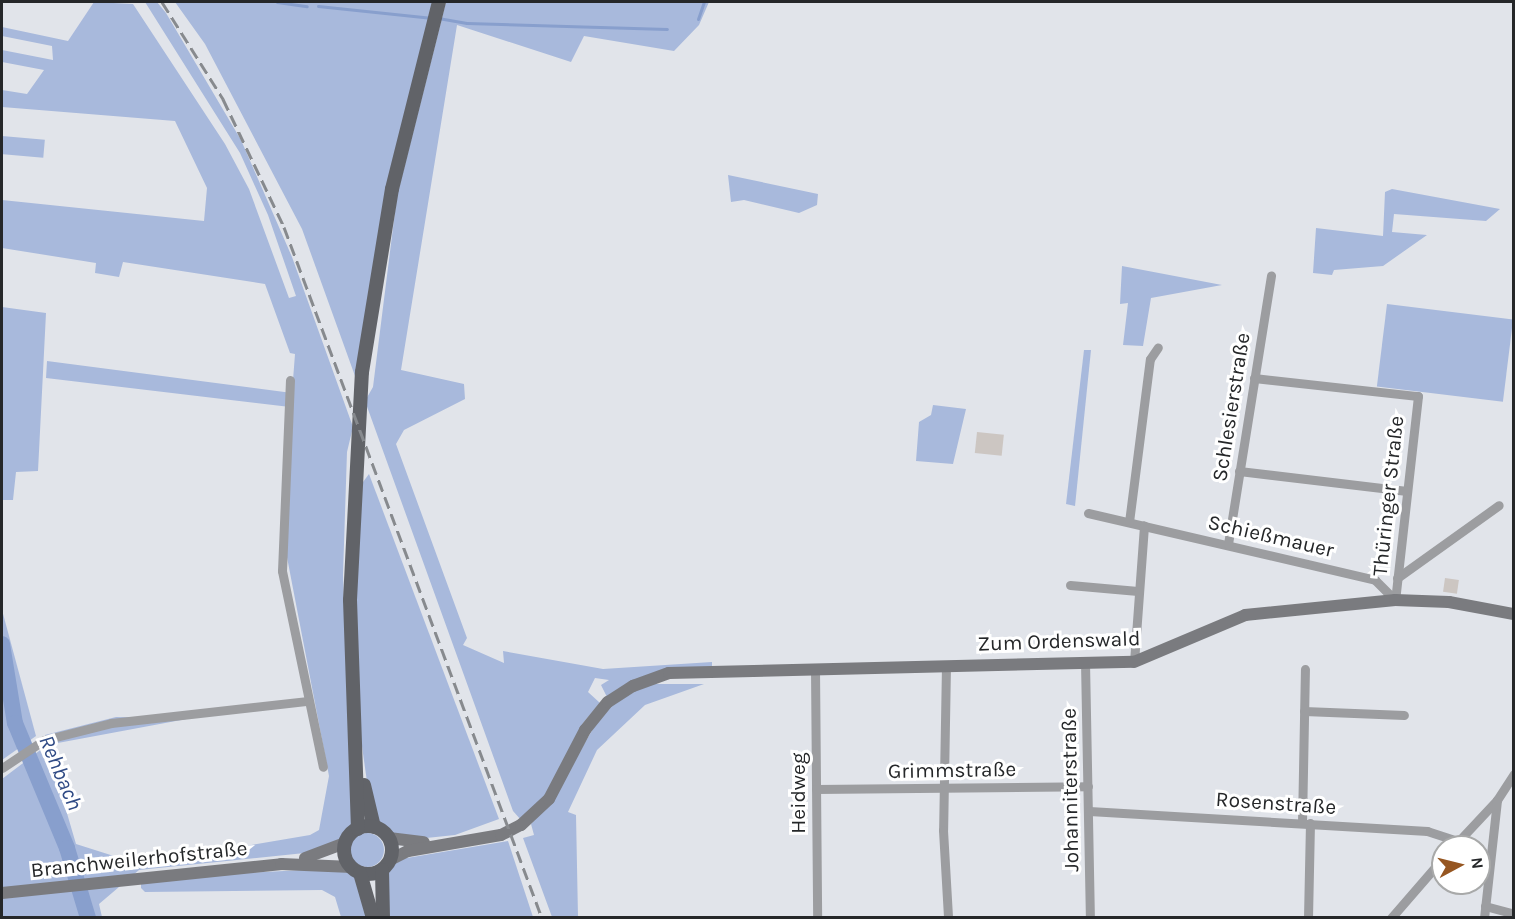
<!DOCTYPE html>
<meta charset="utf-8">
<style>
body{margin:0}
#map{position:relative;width:1515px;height:919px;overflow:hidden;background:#e1e4ea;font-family:Karla,sans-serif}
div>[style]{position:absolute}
.green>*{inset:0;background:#a8b9dc;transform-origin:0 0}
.round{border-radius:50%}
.stream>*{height:3px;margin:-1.5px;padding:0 1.5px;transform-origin:1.5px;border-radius:1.5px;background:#889fcd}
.river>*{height:16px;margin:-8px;padding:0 8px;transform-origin:8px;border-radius:8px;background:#889fcd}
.building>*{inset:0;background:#ccc6c2;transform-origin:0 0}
.street>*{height:9px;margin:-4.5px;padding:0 4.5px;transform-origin:4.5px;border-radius:4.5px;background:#9c9da0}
.secondary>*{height:12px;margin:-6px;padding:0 6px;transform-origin:6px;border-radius:6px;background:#7a7b7f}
.primary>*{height:14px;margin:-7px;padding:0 7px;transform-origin:7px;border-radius:7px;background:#616368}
.primary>.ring{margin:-7px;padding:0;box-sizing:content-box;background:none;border:14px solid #616368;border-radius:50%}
.rail>*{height:3px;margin-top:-1.5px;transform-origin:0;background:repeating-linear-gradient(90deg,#878a8e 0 12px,transparent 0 18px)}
span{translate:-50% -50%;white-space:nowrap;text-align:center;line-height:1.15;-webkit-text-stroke:6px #fff;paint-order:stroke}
.street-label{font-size:21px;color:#252729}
.water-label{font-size:22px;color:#304b85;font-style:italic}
.frame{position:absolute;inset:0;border:3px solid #252729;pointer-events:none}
.north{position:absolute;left:1431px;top:835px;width:60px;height:60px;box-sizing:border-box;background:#fff;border:2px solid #a8a9a9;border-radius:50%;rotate:83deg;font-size:16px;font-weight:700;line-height:24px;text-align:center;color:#252729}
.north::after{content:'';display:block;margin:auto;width:21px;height:27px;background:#965621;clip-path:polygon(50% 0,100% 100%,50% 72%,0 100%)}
</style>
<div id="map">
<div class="green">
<div style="clip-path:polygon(94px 2px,133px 4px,225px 144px,249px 189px,289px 298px,296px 296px,268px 215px,240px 153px,145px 2px,157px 2px,166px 13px,241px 140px,292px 257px,353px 427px,347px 452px,343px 575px,352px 823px,340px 841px,324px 851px,139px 870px,99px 904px,102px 917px,2px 917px,2px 779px,47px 745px,45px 735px,116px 717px,192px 718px,47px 745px,76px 844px,139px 864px,310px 835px,319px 830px,329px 776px,286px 552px,290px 407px,46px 378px,47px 361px,292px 393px,295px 354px,290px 353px,265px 284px,123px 262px,119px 277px,95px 273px,96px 263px,2px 248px,2px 200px,204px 221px,207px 188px,175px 121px,2px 107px,2px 90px,27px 94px,44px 70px,2px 62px,2px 50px,53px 60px,52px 46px,2px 36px,2px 27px,68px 41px)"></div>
<div style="clip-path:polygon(175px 2px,433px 2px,355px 376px,302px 229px,205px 44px)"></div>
<div style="clip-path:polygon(446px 2px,709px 2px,699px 25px,674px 51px,584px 36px,571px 62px,457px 25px,401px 370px,464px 384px,465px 399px,404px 430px,396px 444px,467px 638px,463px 645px,504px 663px,503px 651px,603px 669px,712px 662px,712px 666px,628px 684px,607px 697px,601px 685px,609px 680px,595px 678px,588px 692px,600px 703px,583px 723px,549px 791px,521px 820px,513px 811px,365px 401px,373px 387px,397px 196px)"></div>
<div style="left:2px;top:136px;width:43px;height:18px;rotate:5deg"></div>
<div style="clip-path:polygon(728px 175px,818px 194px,817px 205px,799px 213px,744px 200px,731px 202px)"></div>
<div style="clip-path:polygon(1392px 189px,1500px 209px,1486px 221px,1394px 214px,1392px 232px,1427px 235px,1383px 266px,1334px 270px,1332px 275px,1313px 273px,1316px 228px,1383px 236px,1385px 192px)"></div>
<div style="clip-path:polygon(1122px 266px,1222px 285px,1151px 298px,1143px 346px,1123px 345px,1128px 303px,1120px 304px)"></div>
<div style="left:1387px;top:304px;width:127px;height:83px;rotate:7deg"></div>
<div style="clip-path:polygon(2px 307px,46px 313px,38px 471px,16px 472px,13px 500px,2px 500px)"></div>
<div style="clip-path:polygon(1084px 350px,1091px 350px,1075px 506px,1066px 504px)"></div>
<div style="clip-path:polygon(933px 405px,966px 409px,953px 464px,916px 461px,919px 422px,931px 415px)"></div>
<div style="clip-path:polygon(369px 474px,499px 819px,455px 835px,407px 840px,393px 836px,378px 822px,370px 803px,359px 725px,355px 593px,360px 486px)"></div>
<div style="clip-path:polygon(2px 610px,36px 736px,2px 760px)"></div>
<div style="clip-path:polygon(654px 684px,704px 684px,645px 705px,597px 750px,568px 812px,576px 815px,578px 917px,552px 917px,523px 838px,534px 835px,531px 824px,551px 801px,601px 715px,627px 693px)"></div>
<div class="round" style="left:350px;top:833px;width:34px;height:34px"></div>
<div style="clip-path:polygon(508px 841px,533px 917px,387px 917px,382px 878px,395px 860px)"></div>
<div style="clip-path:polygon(344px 868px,354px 874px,368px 917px,341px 917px,335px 897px,322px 890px,145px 892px,141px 888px,141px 884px,201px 875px)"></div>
</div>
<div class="stream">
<div style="left:277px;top:2px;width:30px;rotate:8deg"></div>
<div style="left:318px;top:6px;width:115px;rotate:6deg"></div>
<div style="left:438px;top:18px;width:29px;rotate:10deg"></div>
<div style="left:467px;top:23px;width:200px;rotate:1.7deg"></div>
<div style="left:698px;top:19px;width:18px;rotate:-71deg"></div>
</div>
<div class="river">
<div style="left:2px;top:644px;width:80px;rotate:80.7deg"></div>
<div style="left:15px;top:723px;width:135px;rotate:67.4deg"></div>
<div style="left:67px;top:848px;width:73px;rotate:73.3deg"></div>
</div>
<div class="building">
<div style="left:977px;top:432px;width:27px;height:21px;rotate:6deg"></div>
<div style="left:1445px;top:578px;width:14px;height:14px;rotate:8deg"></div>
</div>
<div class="street">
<div style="left:1254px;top:378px;width:165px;rotate:6.3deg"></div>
<div style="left:1418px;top:396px;width:205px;rotate:96.4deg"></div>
<div style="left:290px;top:380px;width:191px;rotate:92.4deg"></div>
<div style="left:282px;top:571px;width:200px;rotate:78.2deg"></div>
<div style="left:1239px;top:471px;width:169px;rotate:6.8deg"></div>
<div style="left:1088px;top:513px;width:295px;rotate:13.1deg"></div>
<div style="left:1375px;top:580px;width:28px;rotate:45deg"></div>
<div style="left:1129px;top:522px;width:164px;rotate:-82.7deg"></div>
<div style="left:1150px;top:359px;width:14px;rotate:-56deg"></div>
<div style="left:1228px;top:544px;width:272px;rotate:-80.9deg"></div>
<div style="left:1397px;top:578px;width:125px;rotate:-35.6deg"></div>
<div style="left:1070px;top:585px;width:68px;rotate:5deg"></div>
<div style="left:1085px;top:662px;width:256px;rotate:88.9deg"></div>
<div style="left:1134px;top:662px;width:137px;rotate:-85.8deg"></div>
<div style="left:946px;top:665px;width:165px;rotate:91deg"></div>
<div style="left:943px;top:830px;width:88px;rotate:86.7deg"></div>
<div style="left:815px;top:669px;width:249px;rotate:89.5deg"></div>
<div style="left:1304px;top:711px;width:100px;rotate:2.3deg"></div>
<div style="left:2px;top:768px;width:50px;rotate:-33.7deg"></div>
<div style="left:44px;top:740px;width:69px;rotate:-14.2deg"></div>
<div style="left:111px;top:723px;width:196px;rotate:-6.4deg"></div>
<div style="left:816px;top:789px;width:272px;rotate:-0.6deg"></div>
<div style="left:1089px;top:811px;width:339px;rotate:3.4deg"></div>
<div style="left:1427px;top:831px;width:33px;rotate:18deg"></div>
<div style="left:1302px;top:823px;width:154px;rotate:-88.9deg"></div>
<div style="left:1453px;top:847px;width:64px;rotate:-46.9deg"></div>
<div style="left:1497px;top:800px;width:31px;rotate:-57deg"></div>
<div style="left:1485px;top:906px;width:30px;rotate:15deg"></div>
<div style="left:1308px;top:918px;width:95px;rotate:-88.8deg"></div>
<div style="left:1391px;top:918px;width:79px;rotate:-49.1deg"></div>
<div style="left:1484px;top:918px;width:119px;rotate:-83.7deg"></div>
</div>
<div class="secondary">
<div style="left:389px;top:838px;width:35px;rotate:7deg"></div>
<div style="left:305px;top:858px;width:43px;rotate:-20.6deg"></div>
<div style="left:390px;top:860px;width:20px;rotate:-27deg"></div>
<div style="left:408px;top:851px;width:94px;rotate:-9.8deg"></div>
<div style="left:501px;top:835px;width:22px;rotate:-27deg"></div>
<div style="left:521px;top:825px;width:38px;rotate:-43deg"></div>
<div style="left:549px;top:799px;width:78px;rotate:-62.4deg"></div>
<div style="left:585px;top:730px;width:36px;rotate:-51deg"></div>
<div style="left:608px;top:702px;width:30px;rotate:-33deg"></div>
<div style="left:633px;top:686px;width:38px;rotate:-20deg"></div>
<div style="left:669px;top:673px;width:465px;rotate:-1.4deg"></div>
<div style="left:1134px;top:662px;width:121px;rotate:-22.9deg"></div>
<div style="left:1245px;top:615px;width:151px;rotate:-5.7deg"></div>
<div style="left:1395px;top:600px;width:54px;rotate:2.1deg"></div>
<div style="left:1449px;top:602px;width:66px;rotate:10.5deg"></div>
<div style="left:2px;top:893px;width:281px;rotate:-5.9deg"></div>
<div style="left:281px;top:864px;width:71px;rotate:2.4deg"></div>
</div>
<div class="primary">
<div style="left:364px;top:785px;width:43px;rotate:76.6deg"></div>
<div class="ring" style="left:344px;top:826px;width:34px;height:34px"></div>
<div style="left:358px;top:829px;width:229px;rotate:-92deg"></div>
<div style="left:350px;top:600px;width:228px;rotate:-87deg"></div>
<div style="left:362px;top:372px;width:185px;rotate:-80.7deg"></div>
<div style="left:392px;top:189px;width:193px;rotate:-75.9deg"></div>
<div style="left:382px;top:870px;width:48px;rotate:88.8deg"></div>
<div style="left:360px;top:873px;width:47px;rotate:73.9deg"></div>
</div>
<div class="rail">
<div style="left:162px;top:2px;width:115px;rotate:57.8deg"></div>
<div style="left:223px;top:99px;width:142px;rotate:64.5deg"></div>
<div style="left:284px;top:227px;width:738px;rotate:69.53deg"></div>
</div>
<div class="street-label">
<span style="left:1231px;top:407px;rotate:-81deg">Schlesierstraße</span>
<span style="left:1388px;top:496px;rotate:-84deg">Thüringer Straße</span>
<span style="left:1271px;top:536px;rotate:13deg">Schießmauer</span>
<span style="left:1059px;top:641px;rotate:-2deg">Zum Ordenswald</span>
<span style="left:952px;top:770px;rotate:-1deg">Grimmstraße</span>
<span style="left:1070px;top:790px;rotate:-91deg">Johanniterstraße</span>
<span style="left:798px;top:793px;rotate:-90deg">Heidweg</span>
<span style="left:1276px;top:803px;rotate:4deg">Rosenstraße</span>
<span style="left:139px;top:859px;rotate:-6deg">Branchweilerhofstraße</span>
</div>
<div class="water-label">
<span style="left:60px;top:773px;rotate:67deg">Rehbach</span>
</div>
<div class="frame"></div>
<div class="north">N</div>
</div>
